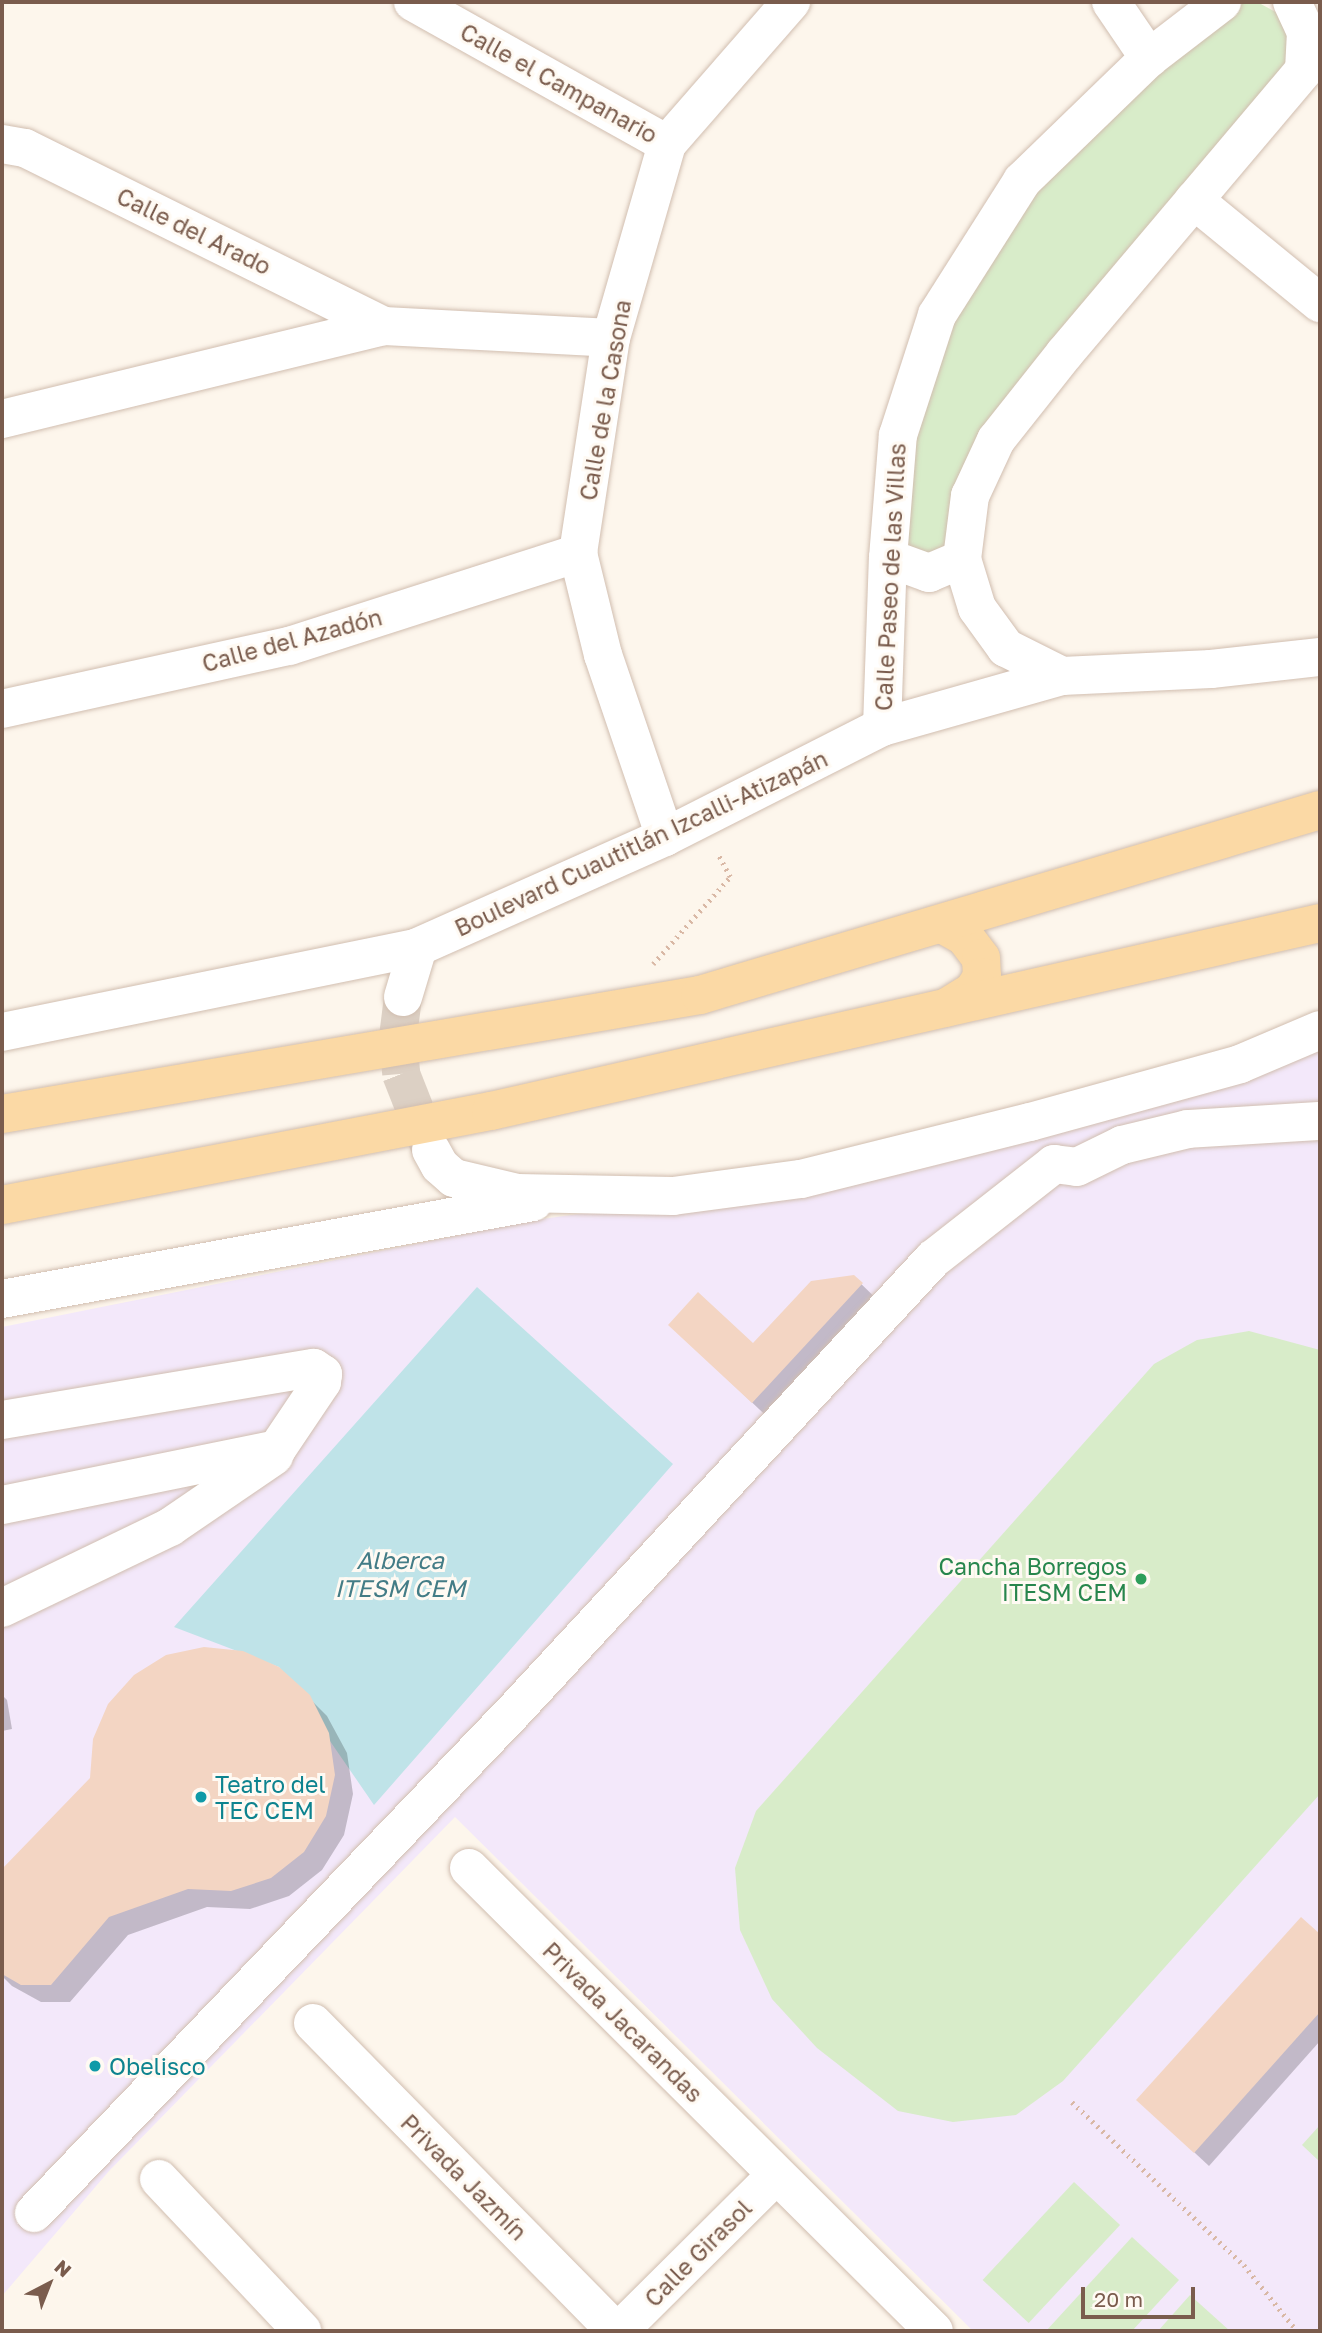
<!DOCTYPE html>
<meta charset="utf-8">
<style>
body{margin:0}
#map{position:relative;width:1322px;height:2333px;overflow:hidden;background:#fdf6ec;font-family:"Golos Text",sans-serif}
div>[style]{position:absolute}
.education>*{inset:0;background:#f3e8fa}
.green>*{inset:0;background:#d8ecc9;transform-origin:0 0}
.water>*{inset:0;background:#bfe3e8}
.shadow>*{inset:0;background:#0003}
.building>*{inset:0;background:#f3d5c3}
.minor-tunnel>*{height:38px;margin-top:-19px;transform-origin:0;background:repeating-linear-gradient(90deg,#dcd0c4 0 38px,transparent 0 57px)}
.path>*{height:4.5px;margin-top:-2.25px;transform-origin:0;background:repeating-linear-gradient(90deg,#d9b8a5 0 2px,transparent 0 7px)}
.roads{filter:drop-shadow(0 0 2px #d1beb0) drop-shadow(0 0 2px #d1beb0)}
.minor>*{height:38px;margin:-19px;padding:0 19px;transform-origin:19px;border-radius:19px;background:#fff}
.major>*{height:38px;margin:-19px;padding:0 19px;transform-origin:19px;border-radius:19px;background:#fbd9a5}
.dots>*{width:19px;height:19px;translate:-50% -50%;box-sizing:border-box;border:4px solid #fffaf3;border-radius:50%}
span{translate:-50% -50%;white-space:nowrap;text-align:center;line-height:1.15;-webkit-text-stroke:6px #fffaf3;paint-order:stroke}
.street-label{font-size:23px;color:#7a5c4d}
.leisure-label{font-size:23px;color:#27864d}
.right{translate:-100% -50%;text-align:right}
.culture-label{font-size:23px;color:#0d838f}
.left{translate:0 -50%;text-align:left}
.water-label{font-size:24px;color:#437c86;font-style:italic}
.frame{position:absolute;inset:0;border:4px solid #7a5c4d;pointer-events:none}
.north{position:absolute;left:14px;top:2249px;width:70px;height:70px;-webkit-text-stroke:5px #fffaf3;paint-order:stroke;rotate:42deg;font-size:19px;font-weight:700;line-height:28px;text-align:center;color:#7a5c4d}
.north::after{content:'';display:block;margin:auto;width:24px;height:32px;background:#7a5c4d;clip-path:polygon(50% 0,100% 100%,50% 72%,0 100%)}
.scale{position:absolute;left:1081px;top:2287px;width:114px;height:32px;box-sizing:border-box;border:4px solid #7a5c4d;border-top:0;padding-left:9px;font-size:21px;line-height:24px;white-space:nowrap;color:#7a5c4d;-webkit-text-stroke:5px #fffaf3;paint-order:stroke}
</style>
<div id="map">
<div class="education">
<div style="clip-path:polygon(1320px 1041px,1320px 2331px,973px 2331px,455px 1817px,109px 2171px,2px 2296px,2px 1327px,535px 1220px,809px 1182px)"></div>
</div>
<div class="green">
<div style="clip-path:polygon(1237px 2px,1257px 2px,1283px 16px,1292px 41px,1292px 67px,994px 420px,952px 553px,929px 559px,904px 550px,908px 434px,945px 320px,1044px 172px)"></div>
<div style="clip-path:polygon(1249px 1331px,1320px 1350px,1320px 1794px,1063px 2081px,1016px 2115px,953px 2122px,898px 2111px,817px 2048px,772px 1999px,740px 1930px,735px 1868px,756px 1811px,1154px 1364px,1197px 1340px)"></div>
<div style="clip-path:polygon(1320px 2125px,1320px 2162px,1302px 2145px)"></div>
<div style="left:1074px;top:2182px;width:63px;height:134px;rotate:43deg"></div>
<div style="clip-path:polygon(1132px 2237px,1179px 2280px,1132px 2331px,1046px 2331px)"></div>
<div style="clip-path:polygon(1190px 2295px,1230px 2331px,1158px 2331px)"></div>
</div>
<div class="water">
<div style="clip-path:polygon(477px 1287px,673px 1464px,374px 1805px,279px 1667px,174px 1627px)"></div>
</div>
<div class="shadow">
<div style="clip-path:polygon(854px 1277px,887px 1309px,778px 1427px,670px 1325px,753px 1346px)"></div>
<div style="clip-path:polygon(2px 1695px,7px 1700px,12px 1729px,2px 1731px)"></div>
<div style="clip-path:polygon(308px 1697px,327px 1716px,347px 1753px,353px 1794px,344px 1835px,322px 1870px,289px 1896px,250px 1909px,207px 1907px,128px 1935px,70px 2002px,41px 2002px,12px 1986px,2px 1976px,2px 1872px,92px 1779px)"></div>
<div style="clip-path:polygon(1301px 1919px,1320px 1936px,1320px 2041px,1209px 2166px,1153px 2114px)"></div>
</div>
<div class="building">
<div style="clip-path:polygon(854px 1275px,863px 1283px,752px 1403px,668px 1325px,698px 1292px,753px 1343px,811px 1281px)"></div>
<div style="clip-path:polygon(204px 1647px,243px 1651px,279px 1667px,310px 1695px,329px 1733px,335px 1775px,326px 1816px,304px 1852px,271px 1878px,231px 1891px,188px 1889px,109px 1917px,51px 1985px,21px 1985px,2px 1974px,2px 1869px,90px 1778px,93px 1739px,108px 1704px,134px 1675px,166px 1655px)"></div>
<div style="clip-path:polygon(1301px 1917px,1320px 1934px,1320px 2012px,1194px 2153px,1136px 2100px)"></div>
</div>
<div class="minor-tunnel">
<div style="left:403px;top:997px;width:40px;rotate:97.1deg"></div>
<div style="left:398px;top:1037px;width:37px;rotate:85deg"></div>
<div style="left:401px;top:1074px;width:82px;rotate:68.5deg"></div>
</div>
<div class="path">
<div style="left:653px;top:964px;width:116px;rotate:-48.5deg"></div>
<div style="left:730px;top:877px;width:26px;rotate:-118deg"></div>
<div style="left:1072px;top:2102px;width:237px;rotate:43.5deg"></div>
<div style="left:1244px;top:2265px;width:85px;rotate:51.2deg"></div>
</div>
<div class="roads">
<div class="minor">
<div style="left:413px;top:2px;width:291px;rotate:29.2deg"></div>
<div style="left:1111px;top:2px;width:68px;rotate:55.8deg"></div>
<div style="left:1292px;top:2px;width:33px;rotate:65deg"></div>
<div style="left:1306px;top:32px;width:38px;rotate:93deg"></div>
<div style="left:2px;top:144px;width:23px;rotate:10deg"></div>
<div style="left:25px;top:148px;width:401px;rotate:26.4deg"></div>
<div style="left:1194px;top:200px;width:163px;rotate:39.3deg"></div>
<div style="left:2px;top:419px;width:393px;rotate:-13.7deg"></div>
<div style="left:384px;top:326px;width:227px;rotate:3deg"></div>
<div style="left:888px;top:558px;width:44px;rotate:20.1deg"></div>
<div style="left:929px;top:573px;width:36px;rotate:-23deg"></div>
<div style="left:1062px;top:676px;width:63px;rotate:-153.4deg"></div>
<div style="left:1006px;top:648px;width:49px;rotate:-125.9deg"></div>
<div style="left:977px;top:608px;width:51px;rotate:-107deg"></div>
<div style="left:962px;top:559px;width:64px;rotate:-82.8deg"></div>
<div style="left:970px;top:496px;width:62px;rotate:-65.1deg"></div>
<div style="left:996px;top:440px;width:111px;rotate:-51.6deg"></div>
<div style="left:1065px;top:353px;width:395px;rotate:-49.8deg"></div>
<div style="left:2px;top:709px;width:294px;rotate:-12.4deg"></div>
<div style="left:289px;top:646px;width:304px;rotate:-17.8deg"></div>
<div style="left:882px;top:727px;width:169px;rotate:-88deg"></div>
<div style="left:888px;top:558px;width:123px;rotate:-85.4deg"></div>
<div style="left:898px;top:435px;width:126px;rotate:-72deg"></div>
<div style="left:937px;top:315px;width:159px;rotate:-57.6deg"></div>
<div style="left:1022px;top:181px;width:177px;rotate:-44.1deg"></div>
<div style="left:1149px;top:58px;width:92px;rotate:-37.5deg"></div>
<div style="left:665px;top:837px;width:192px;rotate:-108.8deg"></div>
<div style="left:603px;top:655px;width:105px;rotate:-103.8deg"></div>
<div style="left:578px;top:553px;width:218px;rotate:-81.3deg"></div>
<div style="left:611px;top:338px;width:202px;rotate:-73.9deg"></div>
<div style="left:667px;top:144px;width:189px;rotate:-48.9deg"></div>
<div style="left:403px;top:997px;width:52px;rotate:-73.3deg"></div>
<div style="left:2px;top:1032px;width:425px;rotate:-11.5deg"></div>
<div style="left:418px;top:947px;width:270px;rotate:-24deg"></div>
<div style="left:665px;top:837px;width:243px;rotate:-26.9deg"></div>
<div style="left:882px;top:727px;width:187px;rotate:-15.8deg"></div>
<div style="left:1062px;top:676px;width:149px;rotate:-2.7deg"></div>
<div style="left:1211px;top:669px;width:110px;rotate:-6.3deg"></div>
<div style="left:431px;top:1150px;width:18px;rotate:61deg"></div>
<div style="left:440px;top:1166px;width:18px;rotate:41deg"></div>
<div style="left:454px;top:1178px;width:65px;rotate:13.4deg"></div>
<div style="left:517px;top:1193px;width:156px;rotate:1.1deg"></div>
<div style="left:673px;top:1196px;width:129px;rotate:-7.6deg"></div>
<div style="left:801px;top:1179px;width:236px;rotate:-14deg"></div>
<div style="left:1030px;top:1122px;width:218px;rotate:-15.4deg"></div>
<div style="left:1240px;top:1064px;width:87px;rotate:-23deg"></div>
<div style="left:2px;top:1299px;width:540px;rotate:-10.35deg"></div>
<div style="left:2px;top:1420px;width:316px;rotate:-9.5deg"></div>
<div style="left:314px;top:1368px;width:11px;rotate:34deg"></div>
<div style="left:323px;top:1374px;width:8px;rotate:97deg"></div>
<div style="left:322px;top:1382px;width:81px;rotate:123.9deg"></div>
<div style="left:277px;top:1449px;width:281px;rotate:168.5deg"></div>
<div style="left:2px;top:1608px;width:187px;rotate:-25.7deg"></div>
<div style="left:170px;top:1527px;width:126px;rotate:-34.3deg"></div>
<div style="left:469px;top:1868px;width:656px;rotate:44.88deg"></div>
<div style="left:313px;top:2023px;width:432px;rotate:45.5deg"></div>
<div style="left:159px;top:2179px;width:209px;rotate:46.7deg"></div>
<div style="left:34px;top:2213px;width:697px;rotate:-46.28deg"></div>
<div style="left:516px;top:1709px;width:614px;rotate:-47.18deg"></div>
<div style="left:933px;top:1259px;width:154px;rotate:-38.1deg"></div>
<div style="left:1054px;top:1164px;width:23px;rotate:7deg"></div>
<div style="left:1077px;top:1167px;width:50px;rotate:-26.1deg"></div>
<div style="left:1122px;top:1145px;width:68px;rotate:-13.6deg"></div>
<div style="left:1188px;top:1129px;width:132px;rotate:-3.5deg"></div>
<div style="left:619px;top:2331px;width:221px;rotate:-44.8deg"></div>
</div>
<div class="major">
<div style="left:942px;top:924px;width:26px;rotate:29deg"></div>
<div style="left:965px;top:937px;width:26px;rotate:53deg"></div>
<div style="left:981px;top:958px;width:19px;rotate:87deg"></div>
<div style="left:982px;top:977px;width:17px;rotate:123deg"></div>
<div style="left:973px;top:991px;width:31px;rotate:148deg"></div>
<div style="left:2px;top:1114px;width:708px;rotate:-9.68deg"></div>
<div style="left:700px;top:995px;width:647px;rotate:-16.61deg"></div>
<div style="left:2px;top:1205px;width:498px;rotate:-10.9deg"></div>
<div style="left:491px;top:1111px;width:850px;rotate:-12.78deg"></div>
</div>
</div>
<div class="dots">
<div style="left:1141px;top:1579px;background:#2e9e5b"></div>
<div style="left:201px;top:1797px;background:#0f9aa8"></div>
<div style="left:95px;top:2066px;background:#0f9aa8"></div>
</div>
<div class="street-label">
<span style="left:559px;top:83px;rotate:29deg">Calle el Campanario</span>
<span style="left:194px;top:231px;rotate:26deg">Calle del Arado</span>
<span style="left:605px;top:400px;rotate:-80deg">Calle de la Casona</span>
<span style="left:890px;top:577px;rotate:-87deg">Calle Paseo de las Villas</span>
<span style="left:292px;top:640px;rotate:-15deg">Calle del Azadón</span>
<span style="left:641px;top:843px;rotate:-25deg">Boulevard Cuautitlán Izcalli-Atizapán</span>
<span style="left:623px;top:2022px;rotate:45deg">Privada Jacarandas</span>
<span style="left:464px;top:2177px;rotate:45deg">Privada Jazmín</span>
<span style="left:698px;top:2253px;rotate:-45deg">Calle Girasol</span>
</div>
<div class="leisure-label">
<span class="right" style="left:1127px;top:1579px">Cancha Borregos<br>ITESM CEM</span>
</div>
<div class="culture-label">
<span class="left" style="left:215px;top:1797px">Teatro del<br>TEC CEM</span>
<span class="left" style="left:109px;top:2066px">Obelisco</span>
</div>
<div class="water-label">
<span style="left:400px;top:1574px">Alberca<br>ITESM CEM</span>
</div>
<div class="frame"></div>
<div class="north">N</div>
<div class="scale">20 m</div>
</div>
